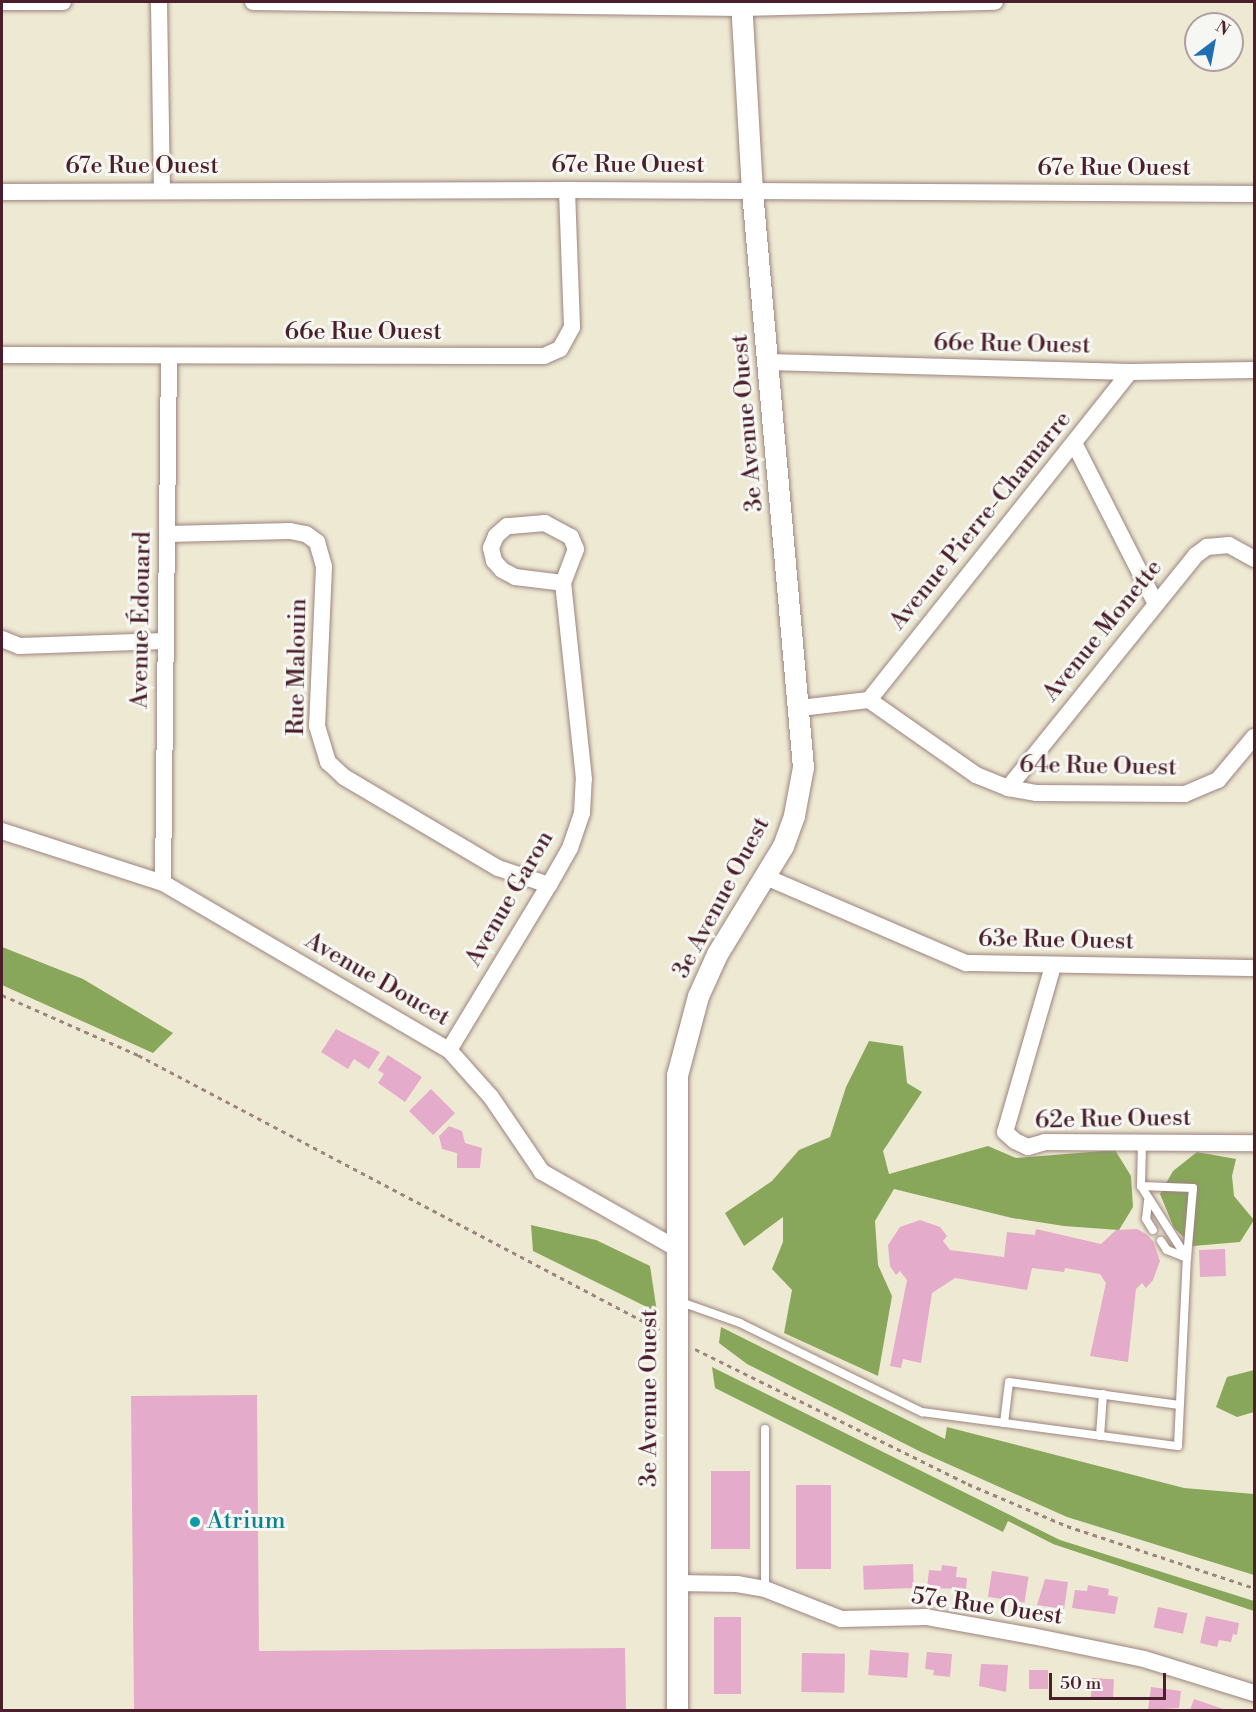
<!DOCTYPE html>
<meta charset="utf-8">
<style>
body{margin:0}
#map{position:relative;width:1256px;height:1712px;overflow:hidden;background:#eee9d3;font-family:"Libre Bodoni",serif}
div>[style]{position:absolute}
.forest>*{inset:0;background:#88a75a}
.building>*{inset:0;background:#e5abca;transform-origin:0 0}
.path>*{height:3px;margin-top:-1.5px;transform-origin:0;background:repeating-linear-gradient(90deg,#9c847f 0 4.5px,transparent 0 9px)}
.roads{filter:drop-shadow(0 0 2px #9c847f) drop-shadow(0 0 2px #9c847f)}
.service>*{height:8px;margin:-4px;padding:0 4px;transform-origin:4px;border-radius:4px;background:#fff}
.minor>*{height:16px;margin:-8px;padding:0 8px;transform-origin:8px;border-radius:8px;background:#fff}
.tertiary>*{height:21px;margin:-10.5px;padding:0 10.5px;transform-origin:10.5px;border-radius:10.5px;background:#fff}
.dots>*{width:16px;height:16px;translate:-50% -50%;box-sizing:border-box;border:3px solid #f6f6f2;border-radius:50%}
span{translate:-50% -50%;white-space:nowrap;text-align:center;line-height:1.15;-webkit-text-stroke:6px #f6f6f2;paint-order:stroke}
.street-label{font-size:24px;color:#4a1f2b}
.culture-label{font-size:24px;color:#0d838f}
.left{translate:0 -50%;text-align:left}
.frame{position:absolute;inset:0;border:3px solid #4a1f2b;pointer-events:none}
.north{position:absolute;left:1184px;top:12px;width:60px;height:60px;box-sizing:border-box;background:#f6f6f2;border:2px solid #b1a0a2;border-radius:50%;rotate:32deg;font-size:16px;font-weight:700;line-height:24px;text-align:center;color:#4a1f2b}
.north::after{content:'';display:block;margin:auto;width:21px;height:27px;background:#1f6fb2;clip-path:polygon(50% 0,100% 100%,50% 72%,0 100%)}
.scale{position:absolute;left:1049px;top:1673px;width:117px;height:27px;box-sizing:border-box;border:3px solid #4a1f2b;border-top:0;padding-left:8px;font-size:18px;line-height:21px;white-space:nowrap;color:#4a1f2b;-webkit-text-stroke:4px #f6f6f2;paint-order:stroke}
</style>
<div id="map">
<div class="forest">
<div style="clip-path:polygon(2px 947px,83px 979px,173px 1033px,153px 1053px,2px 985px)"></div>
<div style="clip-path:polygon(869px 1041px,903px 1046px,907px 1083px,922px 1092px,883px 1151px,889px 1174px,988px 1146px,1016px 1158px,1115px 1150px,1131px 1176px,1133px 1207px,1119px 1230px,1064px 1226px,1012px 1218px,894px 1189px,875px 1221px,878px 1265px,892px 1296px,878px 1376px,784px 1333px,792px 1290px,772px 1269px,783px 1242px,783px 1217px,744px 1246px,725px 1213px,772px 1181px,799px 1150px,830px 1137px,846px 1087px)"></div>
<div style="clip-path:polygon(1197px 1152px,1236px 1159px,1232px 1176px,1234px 1196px,1254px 1220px,1240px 1242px,1193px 1246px,1174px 1228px,1160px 1194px,1173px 1171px)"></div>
<div style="clip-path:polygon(531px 1225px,596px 1240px,650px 1266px,657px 1312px,533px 1251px)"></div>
<div style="clip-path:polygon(721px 1327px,945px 1439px,947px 1427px,1184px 1488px,1254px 1494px,1254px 1575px,1067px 1517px,921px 1452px,747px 1364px,719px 1343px)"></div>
<div style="clip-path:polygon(712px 1367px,1060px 1540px,1254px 1601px,1254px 1611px,1053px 1544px,1008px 1521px,1003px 1532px,715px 1388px)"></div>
<div style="clip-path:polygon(1254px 1370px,1254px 1412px,1237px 1417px,1216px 1407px,1227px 1377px)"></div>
</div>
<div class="building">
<div style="clip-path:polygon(336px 1029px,380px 1052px,369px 1069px,354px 1059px,348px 1069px,321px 1052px)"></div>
<div style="clip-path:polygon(388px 1055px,422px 1077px,405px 1102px,378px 1083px,384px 1074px,378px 1070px)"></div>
<div style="left:431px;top:1089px;width:34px;height:31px;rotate:45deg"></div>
<div style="clip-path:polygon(449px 1126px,462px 1131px,465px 1143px,482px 1148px,480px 1168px,457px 1168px,457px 1153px,442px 1149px,439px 1136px)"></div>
<div style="clip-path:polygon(920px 1220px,940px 1227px,947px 1236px,943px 1241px,950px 1250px,1004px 1257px,1007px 1232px,1035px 1235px,1036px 1229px,1101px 1244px,1116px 1230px,1137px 1229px,1146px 1234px,1153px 1241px,1160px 1261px,1153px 1280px,1146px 1288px,1142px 1283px,1136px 1289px,1128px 1362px,1090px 1356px,1106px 1283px,1100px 1274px,1065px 1268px,1064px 1272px,1032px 1268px,1027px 1290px,955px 1278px,932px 1293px,921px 1363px,903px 1359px,901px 1368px,890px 1366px,907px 1280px,900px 1271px,896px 1275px,890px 1266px,888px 1245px,900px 1227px)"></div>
<div style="left:1225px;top:1249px;width:27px;height:26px;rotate:88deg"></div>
<div style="clip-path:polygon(257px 1395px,259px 1651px,625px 1648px,626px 1710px,134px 1710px,131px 1396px)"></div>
<div style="left:711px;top:1471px;width:39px;height:78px"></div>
<div style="left:796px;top:1485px;width:35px;height:84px"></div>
<div style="left:913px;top:1564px;width:24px;height:50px;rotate:88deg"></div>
<div style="clip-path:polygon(942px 1565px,957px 1567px,956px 1577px,967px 1578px,966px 1589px,927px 1588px,929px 1570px,941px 1571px)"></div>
<div style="left:992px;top:1571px;width:37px;height:26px;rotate:9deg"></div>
<div style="clip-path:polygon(1045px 1579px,1068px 1582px,1064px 1609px,1037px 1605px)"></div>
<div style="clip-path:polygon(1088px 1585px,1109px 1589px,1108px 1595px,1118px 1597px,1115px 1614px,1072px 1608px,1075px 1590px,1087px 1591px)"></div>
<div style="left:1158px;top:1607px;width:30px;height:21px;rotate:12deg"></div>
<div style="clip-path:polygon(1206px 1616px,1239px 1623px,1237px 1635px,1233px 1634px,1231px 1642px,1219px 1640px,1217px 1647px,1200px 1643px)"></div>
<div style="left:714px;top:1617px;width:27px;height:77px"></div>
<div style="left:870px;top:1650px;width:39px;height:25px;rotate:4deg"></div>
<div style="clip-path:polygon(927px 1652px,952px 1654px,950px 1677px,933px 1675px,934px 1670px,925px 1669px)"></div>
<div style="left:802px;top:1653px;width:43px;height:39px;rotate:1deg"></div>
<div style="clip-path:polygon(981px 1664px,1008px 1665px,1006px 1692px,979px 1686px)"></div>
<div style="left:1029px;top:1670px;width:19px;height:19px"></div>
<div style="left:1092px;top:1678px;width:22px;height:19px;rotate:3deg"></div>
<div style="clip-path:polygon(1151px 1687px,1181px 1691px,1179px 1708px,1148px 1710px)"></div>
<div style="clip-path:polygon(1194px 1699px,1226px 1710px,1190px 1710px)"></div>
</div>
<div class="path">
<div style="left:2px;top:995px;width:149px;rotate:23.8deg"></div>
<div style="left:138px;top:1055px;width:590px;rotate:27.78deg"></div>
<div style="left:695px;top:1349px;width:305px;rotate:26.3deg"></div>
<div style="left:968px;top:1484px;width:108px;rotate:23deg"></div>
<div style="left:1067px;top:1526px;width:197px;rotate:18.3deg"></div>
</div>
<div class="roads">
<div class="service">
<div style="left:1141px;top:1186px;width:52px;rotate:2.2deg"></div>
<div style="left:1193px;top:1188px;width:70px;rotate:94.9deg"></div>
<div style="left:1187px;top:1258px;width:22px;rotate:-158deg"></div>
<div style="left:1167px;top:1250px;width:11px;rotate:-124deg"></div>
<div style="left:1148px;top:1201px;width:18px;rotate:96deg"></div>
<div style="left:1146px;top:1219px;width:13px;rotate:58deg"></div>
<div style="left:678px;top:1301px;width:66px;rotate:19.5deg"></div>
<div style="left:740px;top:1323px;width:203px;rotate:26.1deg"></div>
<div style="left:922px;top:1412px;width:258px;rotate:7.6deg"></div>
<div style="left:1178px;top:1446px;width:188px;rotate:-87.3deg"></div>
<div style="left:1187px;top:1258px;width:85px;rotate:-122.6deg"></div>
<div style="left:1141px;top:1186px;width:43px;rotate:-88.7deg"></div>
<div style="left:1004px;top:1423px;width:41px;rotate:-83deg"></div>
<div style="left:1009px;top:1382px;width:172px;rotate:7.7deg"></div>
<div style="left:765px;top:1429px;width:160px;rotate:90deg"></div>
<div style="left:1100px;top:1436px;width:42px;rotate:-85.9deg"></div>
</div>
<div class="minor">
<div style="left:2px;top:2px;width:61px"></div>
<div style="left:159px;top:2px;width:189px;rotate:89.1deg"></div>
<div style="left:253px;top:2px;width:488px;rotate:0.7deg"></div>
<div style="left:741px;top:8px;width:254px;rotate:-1.4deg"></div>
<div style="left:2px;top:192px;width:565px;rotate:-0.2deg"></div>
<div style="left:567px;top:190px;width:687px;rotate:0.33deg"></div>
<div style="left:2px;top:355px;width:542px;rotate:0.11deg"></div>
<div style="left:544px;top:356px;width:17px;rotate:-24deg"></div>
<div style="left:560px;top:349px;width:25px;rotate:-61deg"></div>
<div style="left:572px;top:327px;width:137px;rotate:-92.1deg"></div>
<div style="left:768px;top:362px;width:362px;rotate:1.6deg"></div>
<div style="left:1130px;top:372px;width:124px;rotate:-0.9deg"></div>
<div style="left:1074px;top:443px;width:181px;rotate:63deg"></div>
<div style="left:168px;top:534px;width:122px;rotate:-1.4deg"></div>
<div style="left:290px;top:531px;width:16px;rotate:11deg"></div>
<div style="left:306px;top:534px;width:14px;rotate:36deg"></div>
<div style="left:317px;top:542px;width:26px;rotate:74deg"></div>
<div style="left:324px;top:567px;width:159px;rotate:92.5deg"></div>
<div style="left:317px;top:726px;width:38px;rotate:73deg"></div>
<div style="left:328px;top:762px;width:22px;rotate:43deg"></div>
<div style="left:344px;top:777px;width:179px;rotate:30.6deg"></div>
<div style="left:498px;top:868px;width:54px;rotate:18.4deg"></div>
<div style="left:2px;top:639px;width:18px;rotate:22deg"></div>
<div style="left:19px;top:646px;width:146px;rotate:-2deg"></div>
<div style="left:869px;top:700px;width:419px;rotate:-51.5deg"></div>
<div style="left:800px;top:708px;width:69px;rotate:-6.6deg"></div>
<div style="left:869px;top:700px;width:131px;rotate:35deg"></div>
<div style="left:976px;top:775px;width:35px;rotate:22deg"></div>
<div style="left:1008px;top:788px;width:28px;rotate:10deg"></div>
<div style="left:1036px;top:793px;width:149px;rotate:0.4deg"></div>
<div style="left:1185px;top:794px;width:36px;rotate:-23deg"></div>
<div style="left:1218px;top:780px;width:56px;rotate:-50.1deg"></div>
<div style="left:1008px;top:788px;width:299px;rotate:-51.1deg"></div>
<div style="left:1196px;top:555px;width:14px;rotate:-36deg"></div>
<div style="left:1207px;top:547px;width:22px;rotate:-5deg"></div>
<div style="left:1229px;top:545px;width:29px;rotate:29deg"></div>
<div style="left:2px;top:831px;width:169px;rotate:17.9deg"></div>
<div style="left:163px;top:883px;width:331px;rotate:30.3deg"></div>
<div style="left:449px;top:1050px;width:63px;rotate:48.2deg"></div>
<div style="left:491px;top:1097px;width:91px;rotate:55.8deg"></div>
<div style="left:542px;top:1172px;width:152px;rotate:29.6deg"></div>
<div style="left:766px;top:877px;width:218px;rotate:23.3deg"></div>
<div style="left:966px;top:963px;width:288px;rotate:1deg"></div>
<div style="left:163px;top:883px;width:525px;rotate:-89.35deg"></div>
<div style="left:1053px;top:966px;width:173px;rotate:106.1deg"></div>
<div style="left:1005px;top:1132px;width:13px;rotate:42deg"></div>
<div style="left:1015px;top:1141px;width:14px;rotate:25deg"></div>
<div style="left:1028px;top:1147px;width:18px;rotate:-16deg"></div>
<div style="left:1045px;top:1142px;width:209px;rotate:0.3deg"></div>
<div style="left:449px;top:1050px;width:193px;rotate:-58.8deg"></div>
<div style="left:549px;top:885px;width:43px;rotate:-60.4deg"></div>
<div style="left:570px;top:848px;width:37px;rotate:-71deg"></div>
<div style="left:582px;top:813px;width:34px;rotate:-87deg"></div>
<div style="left:584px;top:779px;width:197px;rotate:-96.1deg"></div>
<div style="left:563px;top:583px;width:36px;rotate:-69deg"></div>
<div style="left:576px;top:549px;width:13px;rotate:-113deg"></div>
<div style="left:571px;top:537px;width:30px;rotate:-152deg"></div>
<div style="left:545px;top:523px;width:38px;rotate:175deg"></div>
<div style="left:507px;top:526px;width:15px;rotate:138deg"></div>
<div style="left:496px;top:536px;width:13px;rotate:113deg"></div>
<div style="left:491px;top:548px;width:13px;rotate:77deg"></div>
<div style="left:494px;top:561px;width:12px;rotate:48deg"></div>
<div style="left:502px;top:570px;width:15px;rotate:28deg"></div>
<div style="left:515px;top:577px;width:48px;rotate:7.1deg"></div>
<div style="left:676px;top:1583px;width:61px;rotate:0.9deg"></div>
<div style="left:737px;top:1584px;width:28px;rotate:10deg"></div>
<div style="left:765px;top:1589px;width:82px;rotate:21.5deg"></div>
<div style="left:841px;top:1619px;width:85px;rotate:-1.3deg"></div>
<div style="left:926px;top:1617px;width:108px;rotate:10.2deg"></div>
<div style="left:1032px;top:1636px;width:114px;rotate:11.6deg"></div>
<div style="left:1144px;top:1659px;width:115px;rotate:17.2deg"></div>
</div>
<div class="tertiary">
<div style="left:677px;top:1710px;width:635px;rotate:-90deg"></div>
<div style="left:677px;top:1075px;width:82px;rotate:-75.1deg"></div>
<div style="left:698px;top:996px;width:46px;rotate:-65.7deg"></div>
<div style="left:717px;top:954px;width:127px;rotate:-58.6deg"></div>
<div style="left:783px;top:846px;width:33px;rotate:-70deg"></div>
<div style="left:794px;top:815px;width:49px;rotate:-79.4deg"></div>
<div style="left:803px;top:767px;width:578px;rotate:-95.06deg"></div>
<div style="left:752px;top:191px;width:189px;rotate:-93.3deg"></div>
</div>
</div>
<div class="dots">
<div style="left:195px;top:1522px;background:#0f9aa8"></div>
</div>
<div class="street-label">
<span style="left:628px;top:166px">67e Rue Ouest</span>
<span style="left:142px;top:167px">67e Rue Ouest</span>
<span style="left:1114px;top:169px">67e Rue Ouest</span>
<span style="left:363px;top:333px">66e Rue Ouest</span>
<span style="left:1012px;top:345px;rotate:1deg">66e Rue Ouest</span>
<span style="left:748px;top:423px;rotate:-95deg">3e Avenue Ouest</span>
<span style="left:981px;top:521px;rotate:-51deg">Avenue Pierre-Chamarre</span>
<span style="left:142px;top:620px;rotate:-89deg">Avenue Édouard</span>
<span style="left:1103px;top:631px;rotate:-51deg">Avenue Monette</span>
<span style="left:298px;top:667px;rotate:-89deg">Rue Malouin</span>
<span style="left:1098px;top:767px;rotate:1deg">64e Rue Ouest</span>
<span style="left:722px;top:898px;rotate:-62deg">3e Avenue Ouest</span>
<span style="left:510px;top:899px;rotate:-60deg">Avenue Garon</span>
<span style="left:1056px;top:941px;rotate:1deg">63e Rue Ouest</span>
<span style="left:377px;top:980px;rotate:30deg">Avenue Doucet</span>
<span style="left:1113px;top:1120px;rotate:-1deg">62e Rue Ouest</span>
<span style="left:650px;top:1398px;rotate:-90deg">3e Avenue Ouest</span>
<span style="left:987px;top:1607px;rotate:8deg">57e Rue Ouest</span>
</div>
<div class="culture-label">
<span class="left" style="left:207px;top:1522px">Atrium</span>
</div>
<div class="frame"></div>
<div class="north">N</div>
<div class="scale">50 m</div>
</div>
